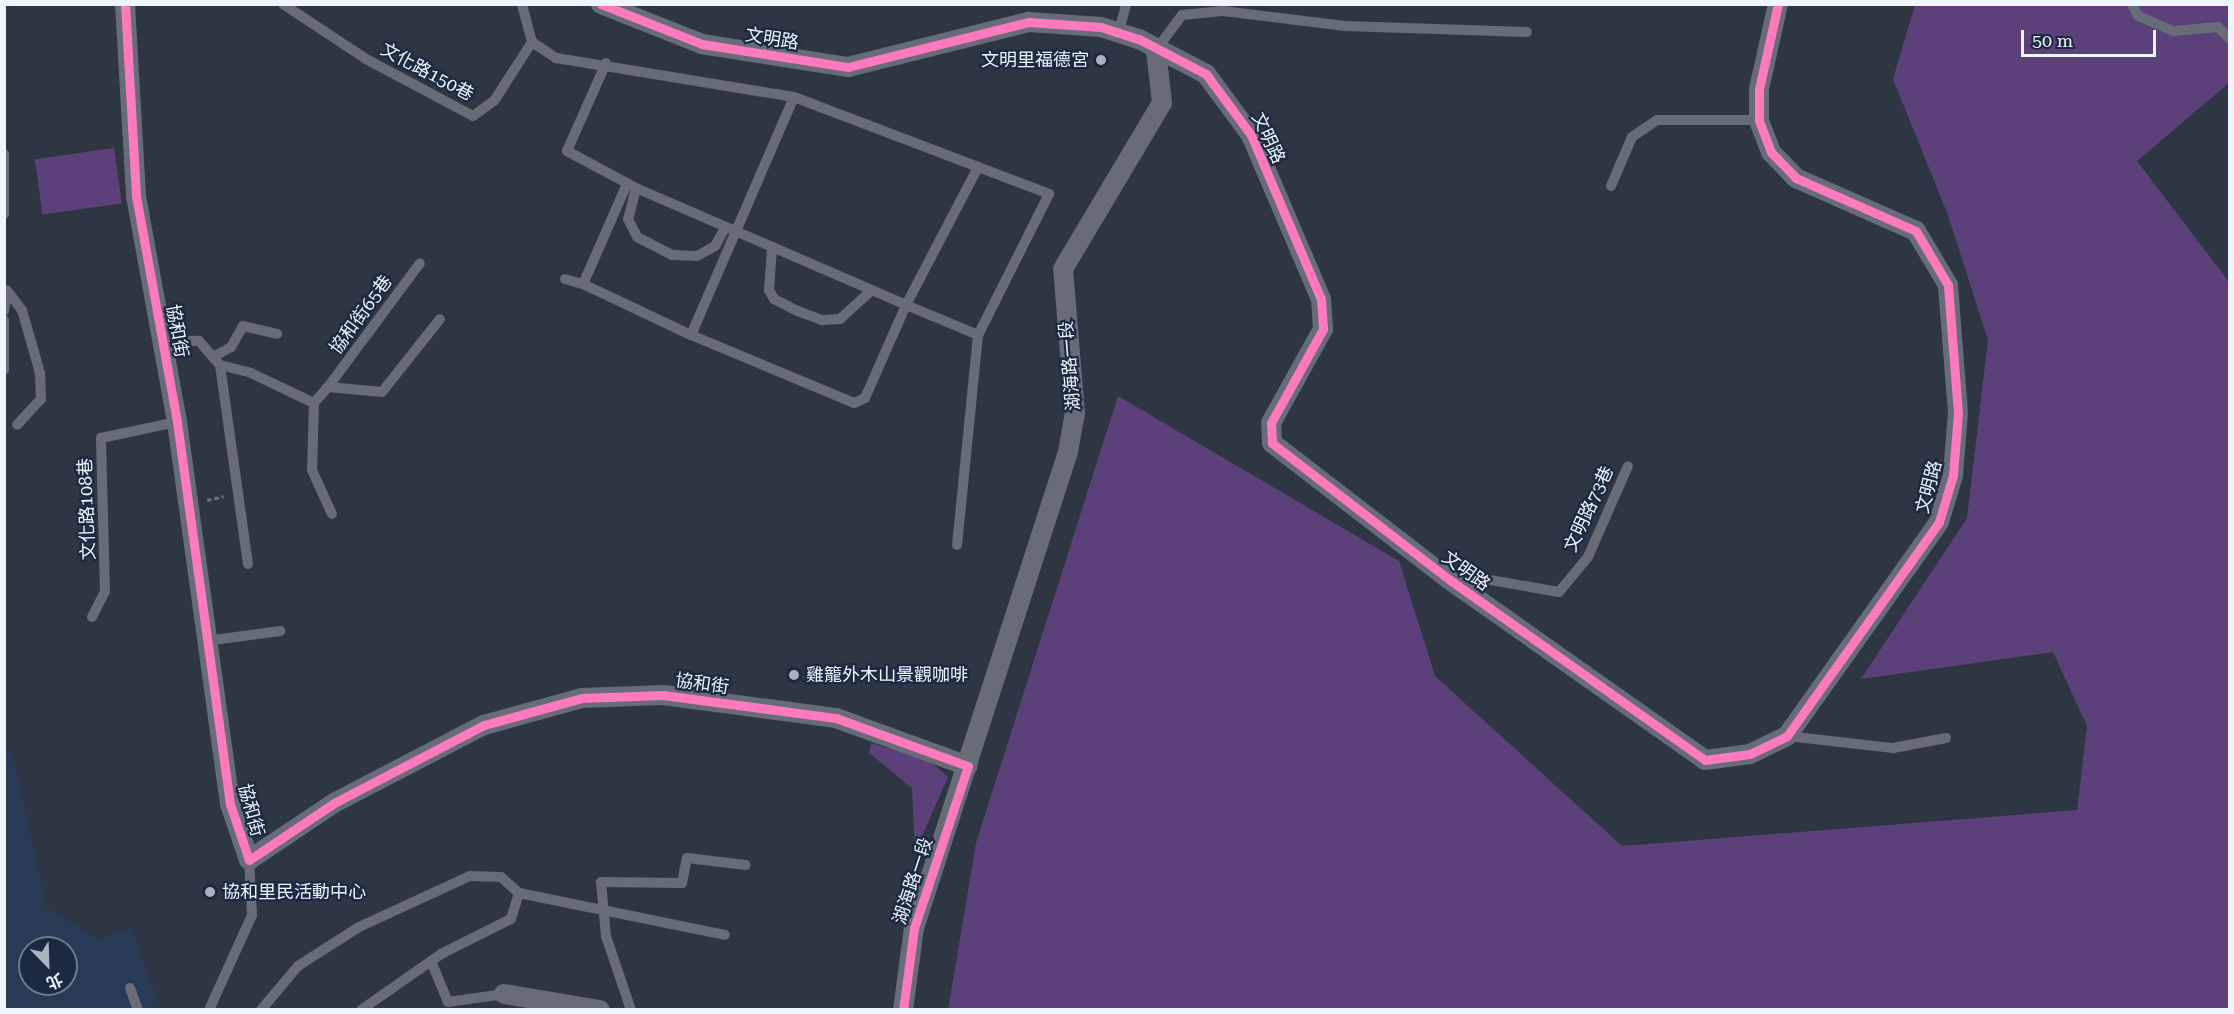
<!DOCTYPE html>
<meta charset="utf-8">
<style>
body{margin:0}
#map{position:relative;width:2234px;height:1014px;overflow:hidden;background:#2e3643;font-family:"Roboto Serif","Noto Sans TC",serif}
div>[style]{position:absolute}
.built>*{inset:0;background:#293a56}
.green>*{inset:0;background:#5b4079;transform-origin:0 0}
.path>*{height:3px;margin-top:-1.5px;transform-origin:0;background:repeating-linear-gradient(90deg,#6a6f7a 0 4.5px,transparent 0 7.5px)}
.service>*{height:10px;margin:-5px;padding:0 5px;transform-origin:5px;border-radius:5px;background:#686c79}
.minor>*{height:20px;margin:-10px;padding:0 10px;transform-origin:10px;border-radius:10px;background:#686c79}
.cycleway>*{height:9px;margin:-4.5px;padding:0 4.5px;transform-origin:4.5px;border-radius:4.5px;background:#fd7abc}
.dots>*{width:16px;height:16px;translate:-50% -50%;box-sizing:border-box;border:3px solid #1b2a41;border-radius:50%}
span{translate:-50% -50%;white-space:nowrap;text-align:center;line-height:1.15;-webkit-text-stroke:4.5px #1b2a41;paint-order:stroke}
.street-label{font-size:18px;color:#eff5ff}
.poi-label{font-size:18px;color:#eff5ff}
.right{translate:-100% -50%;text-align:right}
.left{translate:0 -50%;text-align:left}
.frame{position:absolute;inset:0;border:6px solid #eff5ff;pointer-events:none}
.north{position:absolute;left:18px;top:936px;width:60px;height:60px;box-sizing:border-box;background:#1b2a41;border:2px solid #707b8d;border-radius:50%;rotate:157deg;font-size:16px;font-weight:700;line-height:24px;text-align:center;color:#eff5ff}
.north::after{content:'';display:block;margin:auto;width:21px;height:27px;background:#abb2bd;clip-path:polygon(50% 0,100% 100%,50% 72%,0 100%)}
.scale{position:absolute;left:2021px;top:30px;width:135px;height:27px;box-sizing:border-box;border:3px solid #eff5ff;border-top:0;padding-left:8px;font-size:18px;line-height:21px;white-space:nowrap;color:#eff5ff;-webkit-text-stroke:4px #1b2a41;paint-order:stroke}
</style>
<div id="map">
<div class="built">
<div style="clip-path:polygon(evenodd,4px 753px,13px 753px,46px 906px,99px 940px,131px 927px,161px 1009px,5px 1010px,4px 753px,30px 948px,66px 948px,66px 984px,30px 984px,30px 948px)"></div>
</div>
<div class="green">
<div style="clip-path:polygon(1915px 5px,2229px 5px,2229px 83px,2137px 161px,2229px 282px,2229px 1009px,948px 1010px,976px 843px,1118px 396px,1399px 561px,1435px 676px,1622px 846px,2077px 810px,2087px 726px,2053px 652px,1861px 679px,1967px 518px,1988px 340px,1948px 215px,1893px 79px)"></div>
<div style="left:114px;top:148px;width:56px;height:80px;rotate:82deg"></div>
<div style="clip-path:polygon(871px 743px,930px 761px,948px 777px,915px 852px,912px 788px,869px 753px)"></div>
</div>
<div class="path">
<div style="left:207px;top:500px;width:17px;rotate:-13deg"></div>
</div>
<div class="service">
<div style="left:283px;top:4px;width:100px;rotate:33.5deg"></div>
<div style="left:366px;top:59px;width:121px;rotate:28deg"></div>
<div style="left:473px;top:116px;width:26px;rotate:-36deg"></div>
<div style="left:494px;top:101px;width:70px;rotate:-57.2deg"></div>
<div style="left:532px;top:42px;width:39px;rotate:-105deg"></div>
<div style="left:2132px;top:4px;width:13px;rotate:63deg"></div>
<div style="left:2138px;top:16px;width:39px;rotate:23deg"></div>
<div style="left:2174px;top:31px;width:44px;rotate:-5.2deg"></div>
<div style="left:2218px;top:27px;width:17px;rotate:45deg"></div>
<div style="left:1119px;top:31px;width:28px;rotate:-75deg"></div>
<div style="left:532px;top:42px;width:29px;rotate:34deg"></div>
<div style="left:556px;top:58px;width:241px;rotate:9.3deg"></div>
<div style="left:794px;top:97px;width:273px;rotate:20.8deg"></div>
<div style="left:1049px;top:194px;width:158px;rotate:116.7deg"></div>
<div style="left:1156px;top:50px;width:44px;rotate:-53.4deg"></div>
<div style="left:1182px;top:15px;width:41px;rotate:-5.6deg"></div>
<div style="left:1223px;top:11px;width:123px;rotate:7deg"></div>
<div style="left:1345px;top:26px;width:182px;rotate:1.9deg"></div>
<div style="left:606px;top:63px;width:96px;rotate:113.9deg"></div>
<div style="left:567px;top:151px;width:78px;rotate:28.2deg"></div>
<div style="left:636px;top:188px;width:294px;rotate:23.4deg"></div>
<div style="left:906px;top:305px;width:156px;rotate:-62.4deg"></div>
<div style="left:794px;top:97px;width:259px;rotate:113.4deg"></div>
<div style="left:691px;top:335px;width:177px;rotate:22.6deg"></div>
<div style="left:854px;top:403px;width:12px;rotate:-24deg"></div>
<div style="left:865px;top:398px;width:102px;rotate:-66.2deg"></div>
<div style="left:906px;top:305px;width:78px;rotate:22.6deg"></div>
<div style="left:978px;top:335px;width:211px;rotate:95.7deg"></div>
<div style="left:4px;top:154px;width:60px;rotate:90deg"></div>
<div style="left:627px;top:184px;width:109px;rotate:113.7deg"></div>
<div style="left:583px;top:284px;width:119px;rotate:25.3deg"></div>
<div style="left:1611px;top:186px;width:53px;rotate:-66.8deg"></div>
<div style="left:1632px;top:137px;width:30px;rotate:-34deg"></div>
<div style="left:1657px;top:120px;width:102px"></div>
<div style="left:636px;top:188px;width:32px;rotate:104deg"></div>
<div style="left:628px;top:219px;width:20px;rotate:63deg"></div>
<div style="left:637px;top:237px;width:39px;rotate:27deg"></div>
<div style="left:672px;top:255px;width:25px;rotate:2deg"></div>
<div style="left:697px;top:256px;width:21px;rotate:-29deg"></div>
<div style="left:715px;top:246px;width:21px;rotate:-61deg"></div>
<div style="left:772px;top:248px;width:42px;rotate:94.1deg"></div>
<div style="left:769px;top:290px;width:10px;rotate:61deg"></div>
<div style="left:774px;top:299px;width:27px;rotate:27deg"></div>
<div style="left:798px;top:311px;width:26px;rotate:21deg"></div>
<div style="left:822px;top:320px;width:18px;rotate:-3deg"></div>
<div style="left:840px;top:319px;width:43px;rotate:-42.2deg"></div>
<div style="left:565px;top:279px;width:19px;rotate:16deg"></div>
<div style="left:9px;top:293px;width:21px;rotate:53deg"></div>
<div style="left:22px;top:310px;width:66px;rotate:74.1deg"></div>
<div style="left:40px;top:373px;width:26px;rotate:88deg"></div>
<div style="left:41px;top:399px;width:35px;rotate:133deg"></div>
<div style="left:4px;top:311px;width:21px;rotate:-82deg"></div>
<div style="left:4px;top:320px;width:50px;rotate:90deg"></div>
<div style="left:162px;top:342px;width:37px;rotate:-2deg"></div>
<div style="left:199px;top:341px;width:32px;rotate:49deg"></div>
<div style="left:220px;top:365px;width:201px;rotate:82deg"></div>
<div style="left:213px;top:357px;width:21px;rotate:-29deg"></div>
<div style="left:231px;top:347px;width:24px;rotate:-60deg"></div>
<div style="left:243px;top:326px;width:35px;rotate:13deg"></div>
<div style="left:220px;top:365px;width:32px;rotate:14deg"></div>
<div style="left:251px;top:373px;width:70px;rotate:25.5deg"></div>
<div style="left:314px;top:403px;width:21px;rotate:-49deg"></div>
<div style="left:328px;top:387px;width:54px;rotate:5.3deg"></div>
<div style="left:382px;top:392px;width:93px;rotate:-51.5deg"></div>
<div style="left:328px;top:387px;width:154px;rotate:-53.4deg"></div>
<div style="left:314px;top:403px;width:67px;rotate:91.7deg"></div>
<div style="left:312px;top:470px;width:48px;rotate:65.6deg"></div>
<div style="left:1450px;top:580px;width:17px;rotate:-13deg"></div>
<div style="left:1467px;top:576px;width:93px;rotate:9.9deg"></div>
<div style="left:1559px;top:592px;width:45px;rotate:-50.4deg"></div>
<div style="left:1588px;top:557px;width:99px;rotate:-66.3deg"></div>
<div style="left:92px;top:617px;width:28px;rotate:-63deg"></div>
<div style="left:105px;top:592px;width:154px;rotate:-91.5deg"></div>
<div style="left:101px;top:438px;width:78px;rotate:-11.9deg"></div>
<div style="left:206px;top:641px;width:75px;rotate:-7.7deg"></div>
<div style="left:1787px;top:736px;width:107px;rotate:6.5deg"></div>
<div style="left:1893px;top:748px;width:54px;rotate:-10.7deg"></div>
<div style="left:431px;top:961px;width:44px;rotate:67.5deg"></div>
<div style="left:448px;top:1002px;width:57px;rotate:-8.1deg"></div>
<div style="left:130px;top:988px;width:23px;rotate:70deg"></div>
<div style="left:209px;top:1010px;width:104px;rotate:-65.6deg"></div>
<div style="left:252px;top:915px;width:55px;rotate:-93.1deg"></div>
<div style="left:261px;top:1010px;width:57px;rotate:-49.9deg"></div>
<div style="left:298px;top:966px;width:72px;rotate:-32.6deg"></div>
<div style="left:359px;top:927px;width:122px;rotate:-24.7deg"></div>
<div style="left:470px;top:876px;width:31px;rotate:2deg"></div>
<div style="left:501px;top:877px;width:24px;rotate:42deg"></div>
<div style="left:519px;top:893px;width:210px;rotate:11.5deg"></div>
<div style="left:361px;top:1010px;width:98px;rotate:-35deg"></div>
<div style="left:441px;top:954px;width:78px;rotate:-26.6deg"></div>
<div style="left:511px;top:919px;width:27px;rotate:-73deg"></div>
<div style="left:631px;top:1010px;width:78px;rotate:-108.7deg"></div>
<div style="left:606px;top:936px;width:54px;rotate:-95.3deg"></div>
<div style="left:601px;top:882px;width:81px;rotate:0.7deg"></div>
<div style="left:682px;top:883px;width:25px;rotate:-79deg"></div>
<div style="left:687px;top:858px;width:59px;rotate:6.8deg"></div>
</div>
<div class="minor">
<div style="left:125px;top:4px;width:192px;rotate:86.7deg"></div>
<div style="left:136px;top:196px;width:230px;rotate:79.7deg"></div>
<div style="left:177px;top:422px;width:386px;rotate:82.1deg"></div>
<div style="left:230px;top:804px;width:59px;rotate:71.3deg"></div>
<div style="left:249px;top:860px;width:102px;rotate:-33.8deg"></div>
<div style="left:334px;top:803px;width:169px;rotate:-27.5deg"></div>
<div style="left:484px;top:725px;width:102px;rotate:-15.4deg"></div>
<div style="left:582px;top:698px;width:81px;rotate:-2.1deg"></div>
<div style="left:663px;top:695px;width:175px;rotate:7.6deg"></div>
<div style="left:836px;top:718px;width:140px;rotate:20deg"></div>
<div style="left:601px;top:4px;width:109px;rotate:21.6deg"></div>
<div style="left:702px;top:44px;width:148px;rotate:9deg"></div>
<div style="left:848px;top:67px;width:187px;rotate:-14deg"></div>
<div style="left:1029px;top:22px;width:72px;rotate:4deg"></div>
<div style="left:1101px;top:27px;width:40px;rotate:18deg"></div>
<div style="left:1139px;top:39px;width:76px;rotate:27.6deg"></div>
<div style="left:1206px;top:74px;width:76px;rotate:53.6deg"></div>
<div style="left:1251px;top:135px;width:178px;rotate:66.9deg"></div>
<div style="left:1321px;top:299px;width:30px;rotate:86deg"></div>
<div style="left:1323px;top:329px;width:107px;rotate:119deg"></div>
<div style="left:1271px;top:423px;width:20px;rotate:87deg"></div>
<div style="left:1272px;top:443px;width:225px;rotate:37.6deg"></div>
<div style="left:1450px;top:580px;width:312px;rotate:35.2deg"></div>
<div style="left:1705px;top:760px;width:45px;rotate:-7.6deg"></div>
<div style="left:1750px;top:754px;width:41px;rotate:-25.9deg"></div>
<div style="left:1787px;top:736px;width:262px;rotate:-54.6deg"></div>
<div style="left:1939px;top:522px;width:49px;rotate:-73.4deg"></div>
<div style="left:1953px;top:475px;width:62px;rotate:-85.4deg"></div>
<div style="left:1958px;top:413px;width:128px;rotate:-94.5deg"></div>
<div style="left:1948px;top:285px;width:63px;rotate:-120.7deg"></div>
<div style="left:1916px;top:231px;width:131px;rotate:-156.2deg"></div>
<div style="left:1796px;top:178px;width:36px;rotate:-134deg"></div>
<div style="left:1771px;top:152px;width:34px;rotate:-111deg"></div>
<div style="left:1759px;top:120px;width:31px;rotate:-90deg"></div>
<div style="left:1759px;top:89px;width:87px;rotate:-77.4deg"></div>
<div style="left:504px;top:994px;width:97px;rotate:9.5deg"></div>
<div style="left:903px;top:1010px;width:83px;rotate:-82.4deg"></div>
<div style="left:914px;top:928px;width:500px;rotate:-72.07deg"></div>
<div style="left:1068px;top:452px;width:39px;rotate:-80deg"></div>
<div style="left:1075px;top:414px;width:145px;rotate:-94.7deg"></div>
<div style="left:1063px;top:269px;width:193px;rotate:-59.2deg"></div>
<div style="left:1162px;top:103px;width:53px;rotate:-96.5deg"></div>
</div>
<div class="cycleway">
<div style="left:125px;top:4px;width:192px;rotate:86.7deg"></div>
<div style="left:136px;top:196px;width:230px;rotate:79.7deg"></div>
<div style="left:177px;top:422px;width:386px;rotate:82.1deg"></div>
<div style="left:230px;top:804px;width:59px;rotate:71.3deg"></div>
<div style="left:249px;top:860px;width:102px;rotate:-33.8deg"></div>
<div style="left:334px;top:803px;width:169px;rotate:-27.5deg"></div>
<div style="left:484px;top:725px;width:102px;rotate:-15.4deg"></div>
<div style="left:582px;top:698px;width:81px;rotate:-2.1deg"></div>
<div style="left:663px;top:695px;width:175px;rotate:7.6deg"></div>
<div style="left:836px;top:718px;width:140px;rotate:20deg"></div>
<div style="left:968px;top:766px;width:171px;rotate:108.4deg"></div>
<div style="left:914px;top:928px;width:83px;rotate:97.6deg"></div>
<div style="left:601px;top:4px;width:109px;rotate:21.6deg"></div>
<div style="left:702px;top:44px;width:148px;rotate:9deg"></div>
<div style="left:848px;top:67px;width:187px;rotate:-14deg"></div>
<div style="left:1029px;top:22px;width:72px;rotate:4deg"></div>
<div style="left:1101px;top:27px;width:40px;rotate:18deg"></div>
<div style="left:1139px;top:39px;width:76px;rotate:27.6deg"></div>
<div style="left:1206px;top:74px;width:76px;rotate:53.6deg"></div>
<div style="left:1251px;top:135px;width:178px;rotate:66.9deg"></div>
<div style="left:1321px;top:299px;width:30px;rotate:86deg"></div>
<div style="left:1323px;top:329px;width:107px;rotate:119deg"></div>
<div style="left:1271px;top:423px;width:20px;rotate:87deg"></div>
<div style="left:1272px;top:443px;width:225px;rotate:37.6deg"></div>
<div style="left:1450px;top:580px;width:312px;rotate:35.2deg"></div>
<div style="left:1705px;top:760px;width:45px;rotate:-7.6deg"></div>
<div style="left:1750px;top:754px;width:41px;rotate:-25.9deg"></div>
<div style="left:1787px;top:736px;width:262px;rotate:-54.6deg"></div>
<div style="left:1939px;top:522px;width:49px;rotate:-73.4deg"></div>
<div style="left:1953px;top:475px;width:62px;rotate:-85.4deg"></div>
<div style="left:1958px;top:413px;width:128px;rotate:-94.5deg"></div>
<div style="left:1948px;top:285px;width:63px;rotate:-120.7deg"></div>
<div style="left:1916px;top:231px;width:131px;rotate:-156.2deg"></div>
<div style="left:1796px;top:178px;width:36px;rotate:-134deg"></div>
<div style="left:1771px;top:152px;width:34px;rotate:-111deg"></div>
<div style="left:1759px;top:120px;width:31px;rotate:-90deg"></div>
<div style="left:1759px;top:89px;width:87px;rotate:-77.4deg"></div>
</div>
<div class="dots">
<div style="left:1101px;top:60px;background:#abb2bd"></div>
<div style="left:794px;top:675px;background:#abb2bd"></div>
<div style="left:210px;top:892px;background:#abb2bd"></div>
</div>
<div class="street-label">
<span style="left:772px;top:39px;rotate:9deg">文明路</span>
<span style="left:427px;top:72px;rotate:28deg">文化路150巷</span>
<span style="left:1268px;top:138px;rotate:65deg">文明路</span>
<span style="left:361px;top:315px;rotate:-54deg">協和街65巷</span>
<span style="left:177px;top:331px;rotate:80deg">協和街</span>
<span style="left:1070px;top:366px;rotate:-95deg">湖海路一段</span>
<span style="left:1929px;top:487px;rotate:-75deg">文明路</span>
<span style="left:87px;top:509px;rotate:-92deg">文化路108巷</span>
<span style="left:1589px;top:509px;rotate:-65deg">文明路73巷</span>
<span style="left:1466px;top:571px;rotate:36deg">文明路</span>
<span style="left:702px;top:684px;rotate:8deg">協和街</span>
<span style="left:251px;top:810px;rotate:75deg">協和街</span>
<span style="left:913px;top:881px;rotate:-72deg">湖海路一段</span>
</div>
<div class="poi-label">
<span class="right" style="left:1089px;top:60px">文明里福德宮</span>
<span class="left" style="left:806px;top:675px">雞籠外木山景觀咖啡</span>
<span class="left" style="left:222px;top:892px">協和里民活動中心</span>
</div>
<div class="frame"></div>
<div class="north">北</div>
<div class="scale">50 m</div>
</div>
